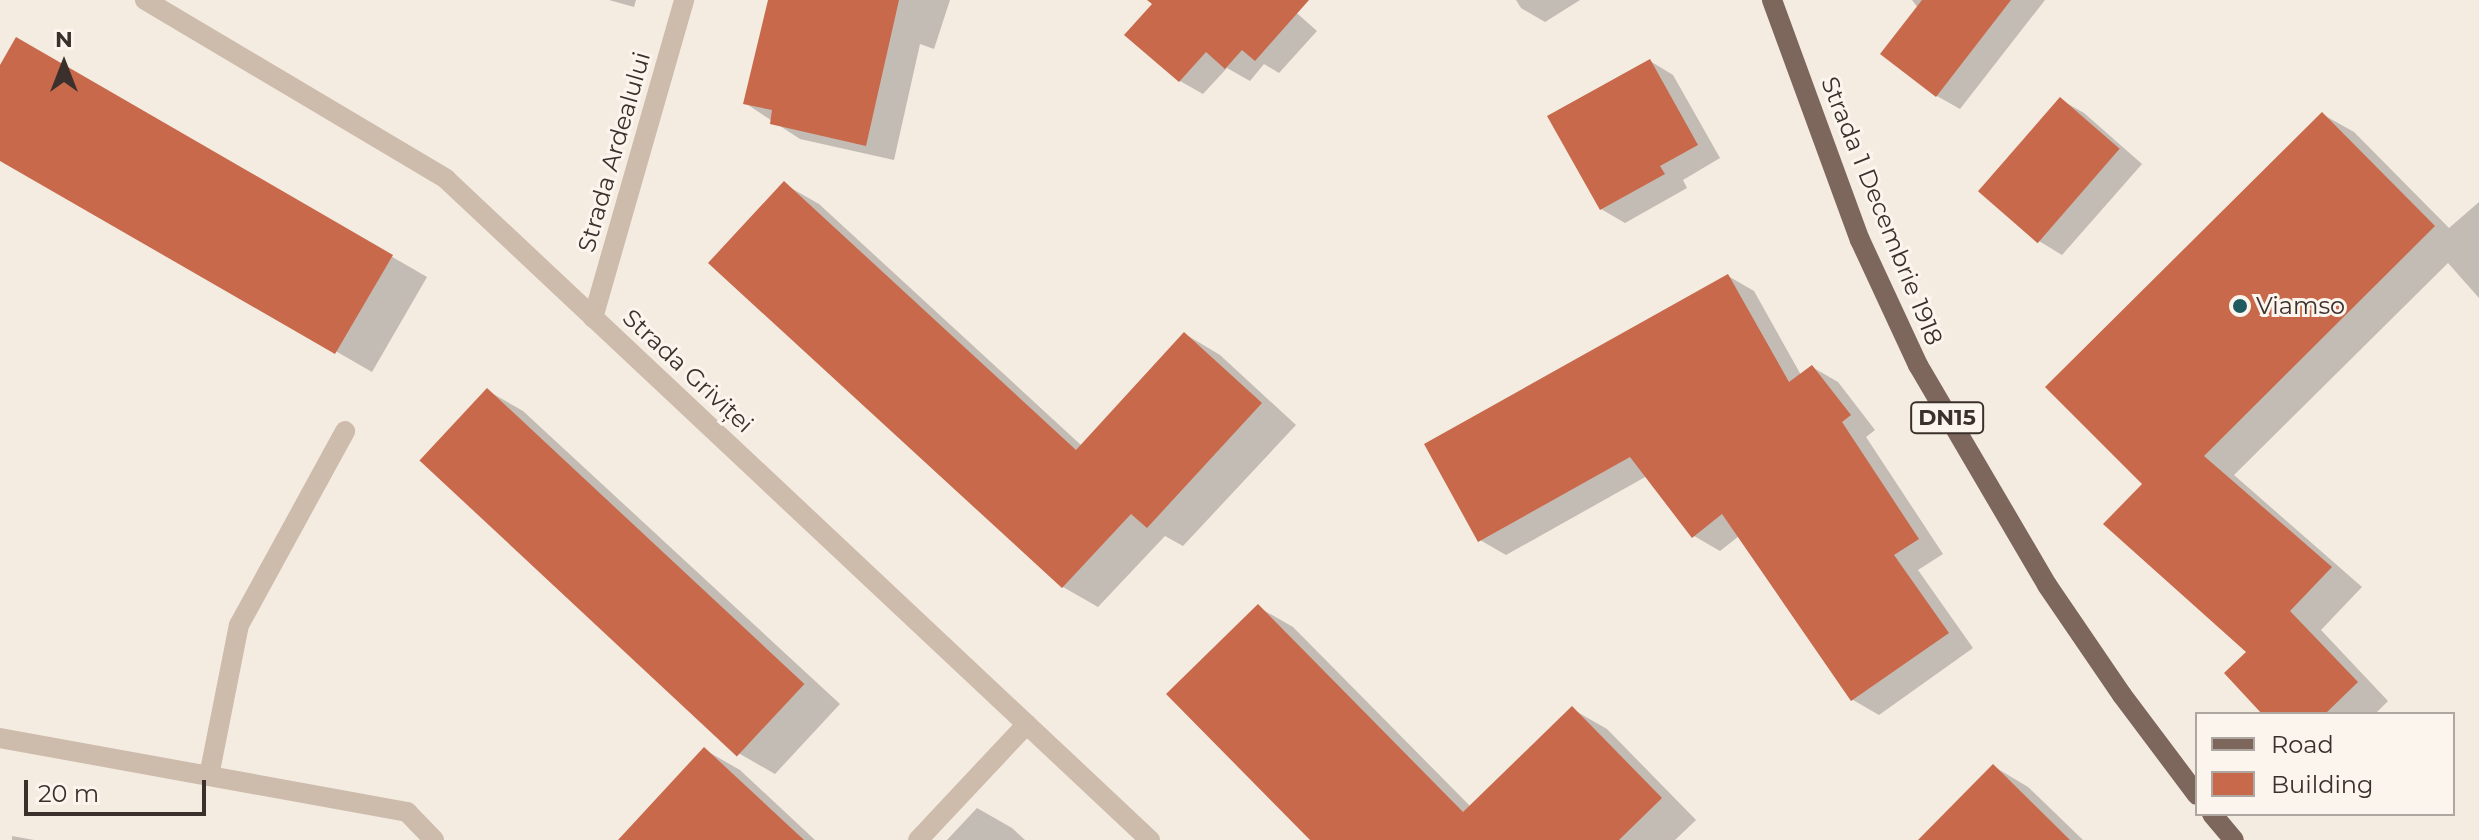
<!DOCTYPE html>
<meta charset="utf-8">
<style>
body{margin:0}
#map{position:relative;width:2479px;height:840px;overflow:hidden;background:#f4ebe1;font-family:Montserrat,sans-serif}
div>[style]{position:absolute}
.shadow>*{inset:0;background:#0003}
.building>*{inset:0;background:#c8694b;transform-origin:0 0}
.minor>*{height:20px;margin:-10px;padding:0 10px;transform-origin:10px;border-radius:10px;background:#cdbbac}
.major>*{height:20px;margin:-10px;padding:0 10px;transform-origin:10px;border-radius:10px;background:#7d675c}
.dots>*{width:22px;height:22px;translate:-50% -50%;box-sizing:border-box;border:4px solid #fbf5ee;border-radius:50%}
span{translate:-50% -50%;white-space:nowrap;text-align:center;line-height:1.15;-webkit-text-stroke:6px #fbf5ee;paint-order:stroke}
.shield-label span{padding:2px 6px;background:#fbf5ee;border:2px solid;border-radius:6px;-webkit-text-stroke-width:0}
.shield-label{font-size:22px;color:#3b302b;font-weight:700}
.street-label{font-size:24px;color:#3b302b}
.poi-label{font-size:24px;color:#3b302b}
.left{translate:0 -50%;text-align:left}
.legend{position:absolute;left:2195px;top:712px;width:260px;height:104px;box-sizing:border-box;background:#fbf5ee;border:2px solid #aea6a0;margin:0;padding:10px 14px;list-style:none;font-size:24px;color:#3b302b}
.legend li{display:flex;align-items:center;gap:16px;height:40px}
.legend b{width:40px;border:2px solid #aea6a0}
.north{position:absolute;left:24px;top:24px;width:80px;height:80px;-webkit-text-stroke:6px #fbf5ee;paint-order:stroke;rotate:0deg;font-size:22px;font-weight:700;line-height:32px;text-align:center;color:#3b302b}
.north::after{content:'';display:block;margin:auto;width:28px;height:36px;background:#3b302b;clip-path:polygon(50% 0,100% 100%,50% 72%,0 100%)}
.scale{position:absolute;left:24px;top:780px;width:182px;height:36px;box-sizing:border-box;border:4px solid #3b302b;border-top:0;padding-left:10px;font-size:24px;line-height:28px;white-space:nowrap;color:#3b302b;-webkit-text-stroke:6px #fbf5ee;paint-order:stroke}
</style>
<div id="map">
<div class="shadow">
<div style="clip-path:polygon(609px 0,636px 0,634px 7px)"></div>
<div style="clip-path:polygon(770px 0,950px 0,934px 49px,920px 44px,894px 160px,800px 139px,745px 103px)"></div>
<div style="clip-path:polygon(1158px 0,1282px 0,1317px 31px,1279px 73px,1264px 64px,1250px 81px,1227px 68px,1203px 94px,1180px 81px)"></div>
<div style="clip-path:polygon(1516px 0,1580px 0,1545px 22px,1521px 8px)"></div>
<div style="clip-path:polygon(1912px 0,2045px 0,1960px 109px,1937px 96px,1918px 8px)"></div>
<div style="clip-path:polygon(17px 40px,427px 277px,372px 372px,0 158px,0 69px)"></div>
<div style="clip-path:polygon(1650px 61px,1673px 75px,1720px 158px,1683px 180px,1687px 188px,1625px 223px,1601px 209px)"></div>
<div style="clip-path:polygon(2061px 100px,2084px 113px,2142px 164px,2062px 255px,2039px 241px)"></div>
<div style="clip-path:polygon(2322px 114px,2354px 132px,2449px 228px,2479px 202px,2479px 298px,2448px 263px,2234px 475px,2362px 587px,2321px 630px,2388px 701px,2375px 714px,2265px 714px,2249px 652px,2145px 484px)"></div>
<div style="clip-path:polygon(784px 184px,819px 204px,1082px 446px,1185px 334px,1220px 355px,1296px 425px,1183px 546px,1165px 536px,1098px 607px,1063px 587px)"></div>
<div style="clip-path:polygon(1728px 276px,1754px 291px,1801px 375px,1812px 367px,1838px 382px,1875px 430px,1866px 437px,1943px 554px,1918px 570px,1973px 648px,1879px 715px,1853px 700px,1739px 536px,1720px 551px,1694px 536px,1647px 476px,1506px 555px,1480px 540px)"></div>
<div style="clip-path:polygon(488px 391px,523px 411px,840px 704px,775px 774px,740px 754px,423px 461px)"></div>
<div style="clip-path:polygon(1258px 607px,1293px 627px,1471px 807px,1572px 709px,1607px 729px,1696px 820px,1675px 840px,1312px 840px)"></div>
<div style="clip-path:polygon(705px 750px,740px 770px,815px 840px,621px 840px)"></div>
<div style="clip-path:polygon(1993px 766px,2028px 787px,2083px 840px,1921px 840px)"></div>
<div style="clip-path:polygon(977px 808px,1012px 828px,1025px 840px,947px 840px)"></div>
<div style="clip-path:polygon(12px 836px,34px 840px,12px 840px)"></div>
</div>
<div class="building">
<div style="clip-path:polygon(768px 0,899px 0,866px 146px,770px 124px,772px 110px,743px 104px)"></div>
<div style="clip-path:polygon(1147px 0,1309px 0,1255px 61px,1242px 50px,1225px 69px,1206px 52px,1179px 82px,1124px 35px,1152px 4px)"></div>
<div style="clip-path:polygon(1922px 0,2011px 0,1936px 97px,1880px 54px)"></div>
<div style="clip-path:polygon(16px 37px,393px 255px,335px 354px,0 161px,0 65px)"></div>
<div style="clip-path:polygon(1650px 59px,1698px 145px,1660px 166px,1665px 174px,1600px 210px,1547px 116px)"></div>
<div style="left:2060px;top:97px;width:79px;height:125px;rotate:41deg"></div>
<div style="clip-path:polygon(2322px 112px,2435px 226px,2204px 456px,2332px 567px,2290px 611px,2358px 682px,2325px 714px,2262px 714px,2224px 673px,2246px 652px,2103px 524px,2142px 484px,2045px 387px)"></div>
<div style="clip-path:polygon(784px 181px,1076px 450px,1184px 332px,1262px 403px,1147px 528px,1131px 514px,1062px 588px,708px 263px)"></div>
<div style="clip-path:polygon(1728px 274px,1789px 382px,1812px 365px,1851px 415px,1842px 422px,1919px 539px,1894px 555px,1949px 633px,1851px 701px,1722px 514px,1692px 538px,1630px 457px,1478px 542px,1424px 444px)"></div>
<div style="left:487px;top:388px;width:434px;height:99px;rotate:43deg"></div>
<div style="clip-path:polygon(1258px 604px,1463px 812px,1572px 706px,1662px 798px,1619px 840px,1310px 840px,1166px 694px)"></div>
<div style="clip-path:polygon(704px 747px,804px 840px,618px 840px)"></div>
<div style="clip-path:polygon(1993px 764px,2070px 840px,1918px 840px)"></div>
</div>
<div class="minor">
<div style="left:145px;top:0;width:350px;rotate:30.7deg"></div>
<div style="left:446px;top:179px;width:966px;rotate:43.2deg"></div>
<div style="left:593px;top:318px;width:331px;rotate:-74deg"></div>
<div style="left:0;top:738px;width:414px;rotate:10.3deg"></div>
<div style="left:407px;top:812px;width:39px;rotate:46deg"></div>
<div style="left:209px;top:776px;width:154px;rotate:-78.8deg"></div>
<div style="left:239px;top:625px;width:221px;rotate:-61.3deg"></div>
<div style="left:918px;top:840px;width:159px;rotate:-46.8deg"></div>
</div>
<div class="major">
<div style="left:1772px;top:0;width:256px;rotate:69.9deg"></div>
<div style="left:1860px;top:240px;width:138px;rotate:65.1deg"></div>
<div style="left:1918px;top:365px;width:255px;rotate:59.6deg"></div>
<div style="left:2047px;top:585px;width:133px;rotate:55.7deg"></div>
<div style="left:2122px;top:695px;width:125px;rotate:53.1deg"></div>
<div style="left:2212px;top:814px;width:34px;rotate:50deg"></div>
</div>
<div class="dots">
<div style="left:2240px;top:306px;background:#1f5a5e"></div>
</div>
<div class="shield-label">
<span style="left:1947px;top:418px">DN15</span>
</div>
<div class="street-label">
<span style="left:614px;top:152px;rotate:-74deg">Strada Ardealului</span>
<span style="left:1882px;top:211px;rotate:68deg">Strada 1 Decembrie 1918</span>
<span style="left:688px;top:371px;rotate:43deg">Strada Griviței</span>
</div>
<div class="poi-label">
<span class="left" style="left:2256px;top:306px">Viamso</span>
</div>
<ul class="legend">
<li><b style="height:10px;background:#7d675c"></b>Road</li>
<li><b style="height:22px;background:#c8694b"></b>Building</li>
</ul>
<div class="north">N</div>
<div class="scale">20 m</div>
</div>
